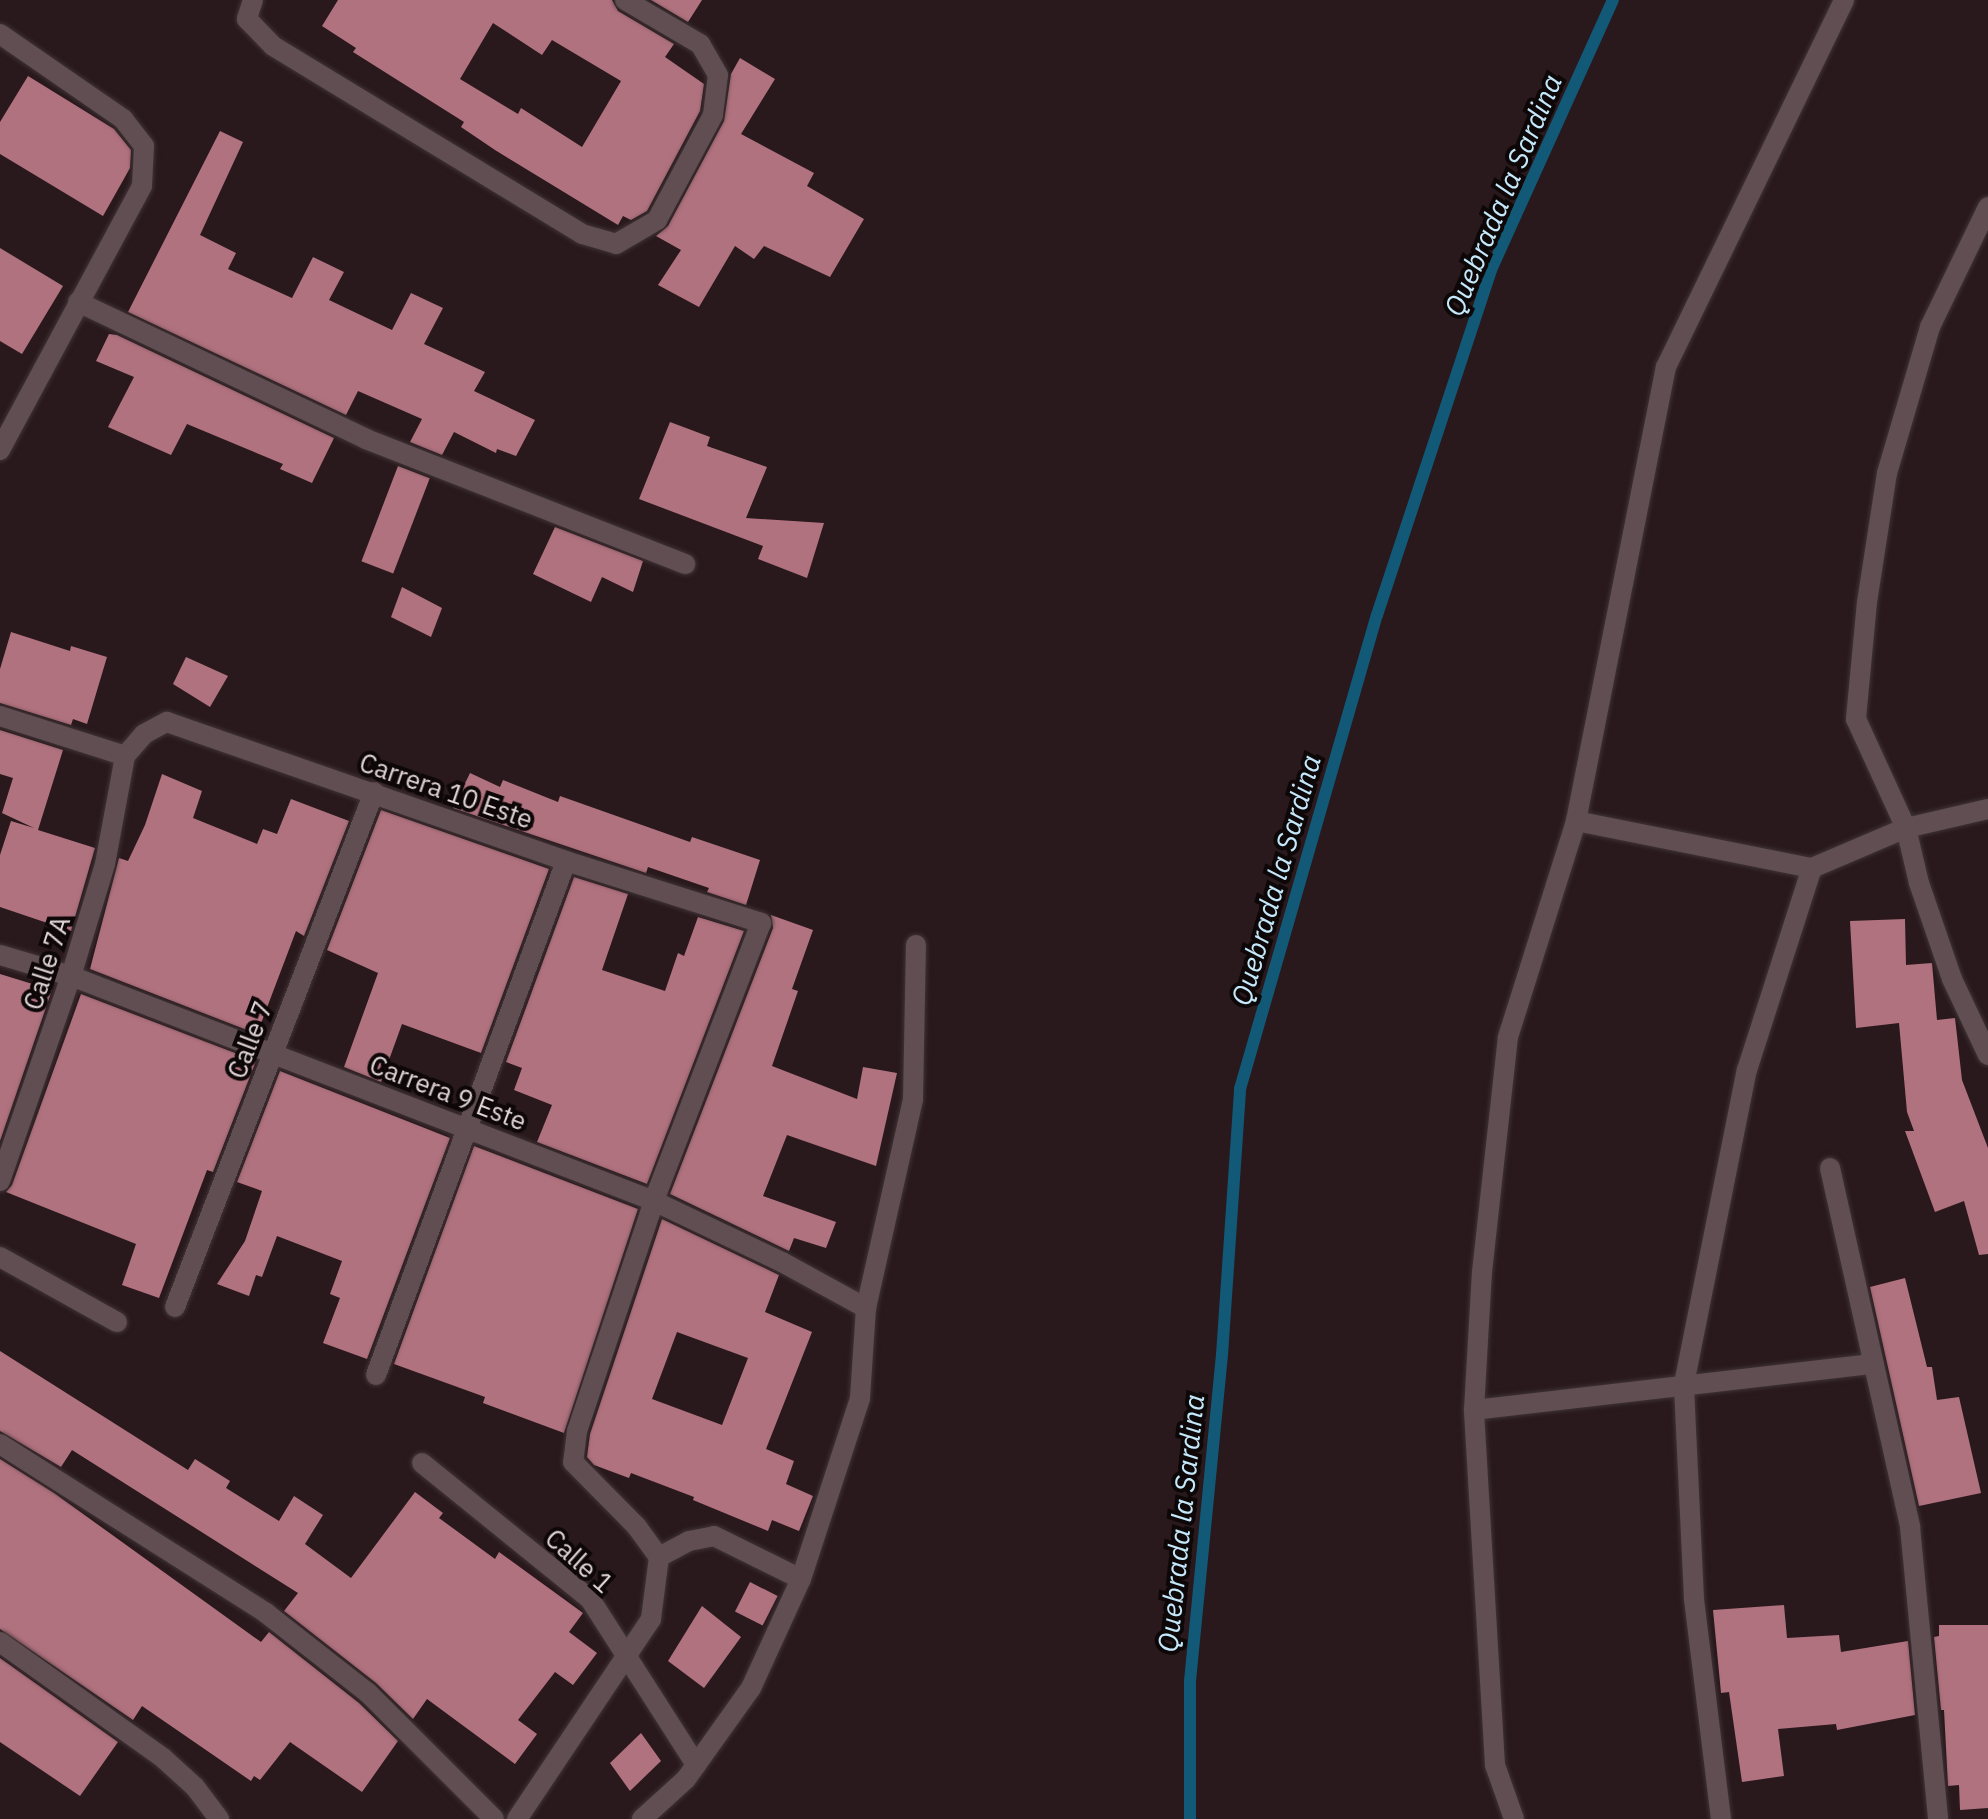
<!DOCTYPE html>
<style>
body{margin:0}
#map{position:relative;width:1988px;height:1819px;overflow:hidden;background:#29191d;font-family:"IBM Plex Sans",sans-serif}
div>[style]{position:absolute}
.stream>*{height:12px;margin:-6px;padding:0 6px;transform-origin:6px;border-radius:6px;background:#125977}
.building>*{inset:0;background:#b1727f;transform-origin:0 0}
.roads{filter:drop-shadow(0 0 2px #3f3335) drop-shadow(0 0 2px #3f3335)}
.minor>*{height:20px;margin:-10px;padding:0 10px;transform-origin:10px;border-radius:10px;background:#614e52}
span{translate:-50% -50%;white-space:nowrap;text-align:center;line-height:1.15;-webkit-text-stroke:8px #0d0708;paint-order:stroke}
.street-label{font-size:26px;color:#e0d4d6}
.water-label{font-size:28px;color:#c5e8fb;font-style:italic}
</style>
<div id="map">
<div class="stream">
<div style="left:1190px;top:1819px;width:138px;rotate:-90deg"></div>
<div style="left:1190px;top:1681px;width:328px;rotate:-84.4deg"></div>
<div style="left:1222px;top:1355px;width:267px;rotate:-86.1deg"></div>
<div style="left:1240px;top:1089px;width:493px;rotate:-73.9deg"></div>
<div style="left:1377px;top:615px;width:363px;rotate:-71.7deg"></div>
<div style="left:1491px;top:270px;width:296px;rotate:-65.7deg"></div>
</div>
<div class="building">
<div style="clip-path:polygon(evenodd,338px 0,612px 0,618px 11px,674px 44px,665px 57px,704px 84px,700px 111px,647px 211px,631px 220px,623px 216px,618px 225px,495px 150px,461px 127px,464px 122px,353px 52px,356px 48px,322px 26px,338px 0,493px 23px,542px 55px,552px 40px,621px 81px,582px 147px,521px 108px,518px 114px,460px 79px,493px 23px)"></div>
<div style="clip-path:polygon(651px 0,702px 0,688px 22px)"></div>
<div style="clip-path:polygon(740px 58px,775px 79px,741px 134px,814px 173px,807px 186px,864px 219px,830px 277px,764px 246px,754px 259px,735px 246px,699px 307px,658px 285px,681px 250px,656px 236px,668px 226px,724px 121px,731px 74px)"></div>
<div style="clip-path:polygon(28px 76px,114px 129px,131px 150px,130px 168px,103px 216px,0 154px,0 122px)"></div>
<div style="clip-path:polygon(220px 131px,243px 142px,200px 235px,236px 253px,228px 269px,292px 298px,313px 257px,344px 272px,329px 300px,392px 330px,411px 293px,443px 308px,424px 344px,485px 372px,474px 391px,535px 420px,516px 456px,497px 449px,496px 453px,454px 432px,442px 455px,410px 442px,422px 419px,358px 391px,346px 415px,128px 312px)"></div>
<div style="clip-path:polygon(0 248px,63px 286px,22px 354px,0 341px)"></div>
<div style="clip-path:polygon(109px 334px,117px 335px,334px 438px,312px 483px,280px 469px,283px 464px,187px 424px,171px 455px,108px 427px,134px 377px,96px 361px)"></div>
<div style="clip-path:polygon(670px 422px,710px 437px,707px 446px,767px 467px,746px 518px,824px 523px,807px 578px,758px 559px,763px 546px,639px 499px)"></div>
<div style="left:398px;top:466px;width:34px;height:102px;rotate:21deg"></div>
<div style="clip-path:polygon(555px 527px,643px 561px,633px 592px,602px 577px,591px 602px,533px 574px)"></div>
<div style="clip-path:polygon(402px 587px,442px 608px,431px 637px,391px 617px)"></div>
<div style="clip-path:polygon(11px 632px,70px 651px,71px 646px,107px 657px,87px 724px,73px 719px,71px 725px,0 703px,0 669px)"></div>
<div style="clip-path:polygon(186px 657px,228px 676px,210px 707px,173px 684px)"></div>
<div style="clip-path:polygon(0 730px,63px 750px,38px 830px,95px 848px,71px 931px,0 907px,0 855px,11px 821px,34px 828px,2px 813px,13px 778px,0 774px)"></div>
<div style="clip-path:polygon(470px 773px,500px 787px,503px 780px,558px 802px,560px 796px,690px 842px,692px 837px,760px 860px,746px 905px,707px 892px,709px 888px,677px 877px,648px 867px,646px 873px,453px 808px)"></div>
<div style="clip-path:polygon(162px 774px,202px 791px,193px 818px,257px 844px,263px 829px,277px 834px,291px 799px,349px 821px,304px 936px,296px 931px,257px 1034px,90px 969px,119px 858px,128px 861px,145px 825px)"></div>
<div style="clip-path:polygon(381px 810px,549px 869px,481px 1053px,402px 1024px,381px 1082px,344px 1067px,378px 973px,327px 950px)"></div>
<div style="clip-path:polygon(574px 877px,628px 894px,602px 970px,665px 991px,678px 953px,684px 956px,698px 917px,744px 931px,647px 1184px,537px 1142px,552px 1105px,514px 1090px,522px 1068px,506px 1062px)"></div>
<div style="clip-path:polygon(771px 915px,813px 930px,792px 989px,798px 991px,772px 1066px,857px 1099px,863px 1067px,897px 1073px,876px 1166px,787px 1135px,763px 1196px,836px 1222px,826px 1248px,794px 1238px,789px 1251px,670px 1194px,773px 928px)"></div>
<div style="clip-path:polygon(1905px 919px,1906px 965px,1932px 963px,1937px 1020px,1955px 1018px,1962px 1080px,1988px 1148px,1988px 1254px,1979px 1255px,1964px 1201px,1935px 1212px,1905px 1131px,1914px 1131px,1907px 1112px,1899px 1023px,1856px 1028px,1850px 921px)"></div>
<div style="clip-path:polygon(0 974px,52px 990px,0 1141px)"></div>
<div style="clip-path:polygon(81px 994px,256px 1061px,213px 1172px,207px 1170px,159px 1298px,122px 1285px,136px 1244px,6px 1192px,12px 1185px)"></div>
<div style="clip-path:polygon(280px 1071px,450px 1138px,367px 1359px,323px 1343px,340px 1298px,330px 1294px,342px 1261px,277px 1236px,262px 1277px,256px 1275px,249px 1296px,217px 1284px,245px 1241px,262px 1191px,237px 1182px)"></div>
<div style="clip-path:polygon(474px 1146px,638px 1209px,564px 1433px,483px 1403px,485px 1397px,394px 1364px)"></div>
<div style="clip-path:polygon(evenodd,662px 1219px,779px 1275px,765px 1312px,812px 1332px,766px 1449px,794px 1461px,786px 1484px,813px 1496px,799px 1531px,772px 1520px,768px 1531px,693px 1500px,694px 1497px,631px 1473px,629px 1478px,594px 1465px,587px 1457px,590px 1434px,662px 1219px,677px 1332px,748px 1358px,722px 1425px,652px 1399px,677px 1332px)"></div>
<div style="clip-path:polygon(1905px 1278px,1927px 1367px,1932px 1367px,1937px 1400px,1959px 1397px,1981px 1493px,1919px 1506px,1870px 1287px)"></div>
<div style="clip-path:polygon(0 1351px,188px 1470px,195px 1459px,230px 1481px,226px 1488px,279px 1521px,294px 1496px,323px 1515px,305px 1544px,351px 1578px,415px 1492px,443px 1513px,439px 1518px,495px 1559px,499px 1552px,583px 1613px,569px 1632px,597px 1653px,573px 1685px,555px 1672px,518px 1720px,537px 1734px,515px 1764px,427px 1699px,413px 1719px,376px 1683px,284px 1611px,298px 1593px,72px 1450px,61px 1467px,0 1431px)"></div>
<div style="clip-path:polygon(0 1459px,54px 1493px,261px 1642px,269px 1632px,359px 1703px,398px 1741px,362px 1792px,290px 1742px,260px 1780px,254px 1776px,251px 1781px,142px 1706px,133px 1720px,0 1629px)"></div>
<div style="left:750px;top:1582px;width:31px;height:33px;rotate:27deg"></div>
<div style="clip-path:polygon(1784px 1605px,1787px 1638px,1839px 1635px,1841px 1652px,1908px 1641px,1915px 1715px,1837px 1730px,1836px 1724px,1778px 1729px,1784px 1776px,1742px 1782px,1729px 1692px,1721px 1693px,1713px 1610px)"></div>
<div style="clip-path:polygon(702px 1606px,741px 1637px,704px 1688px,668px 1661px)"></div>
<div style="clip-path:polygon(1939px 1625px,1988px 1625px,1988px 1808px,1960px 1810px,1959px 1785px,1948px 1786px,1944px 1710px,1941px 1710px,1934px 1637px,1939px 1636px)"></div>
<div style="clip-path:polygon(0 1658px,118px 1742px,80px 1796px,0 1742px)"></div>
<div style="clip-path:polygon(641px 1733px,661px 1761px,630px 1791px,610px 1763px)"></div>
</div>
<div class="roads">
<div class="minor">
<div style="left:253px;top:0;width:20px;rotate:108deg"></div>
<div style="left:247px;top:19px;width:37px;rotate:46deg"></div>
<div style="left:273px;top:46px;width:362px;rotate:31.3deg"></div>
<div style="left:582px;top:234px;width:35px;rotate:16deg"></div>
<div style="left:616px;top:244px;width:48px;rotate:-30.3deg"></div>
<div style="left:657px;top:220px;width:119px;rotate:-61.9deg"></div>
<div style="left:713px;top:115px;width:40px;rotate:-82.9deg"></div>
<div style="left:718px;top:75px;width:36px;rotate:-120deg"></div>
<div style="left:700px;top:44px;width:87px;rotate:-149.6deg"></div>
<div style="left:0;top:34px;width:150px;rotate:34.6deg"></div>
<div style="left:123px;top:119px;width:34px;rotate:52deg"></div>
<div style="left:144px;top:146px;width:40px;rotate:92.9deg"></div>
<div style="left:142px;top:186px;width:300px;rotate:118.3deg"></div>
<div style="left:1988px;top:207px;width:133px;rotate:115.8deg"></div>
<div style="left:1930px;top:327px;width:152px;rotate:106.4deg"></div>
<div style="left:1887px;top:473px;width:131px;rotate:98.8deg"></div>
<div style="left:1867px;top:602px;width:118px;rotate:95.4deg"></div>
<div style="left:1856px;top:719px;width:120px;rotate:65.4deg"></div>
<div style="left:1906px;top:828px;width:57px;rotate:76.7deg"></div>
<div style="left:1919px;top:883px;width:102px;rotate:71deg"></div>
<div style="left:1952px;top:979px;width:84px;rotate:64.7deg"></div>
<div style="left:78px;top:302px;width:319px;rotate:25.4deg"></div>
<div style="left:366px;top:439px;width:343px;rotate:21.4deg"></div>
<div style="left:0;top:716px;width:131px;rotate:17.7deg"></div>
<div style="left:125px;top:756px;width:29px;rotate:-49deg"></div>
<div style="left:144px;top:734px;width:26px;rotate:-28deg"></div>
<div style="left:167px;top:722px;width:423px;rotate:19.2deg"></div>
<div style="left:566px;top:861px;width:205px;rotate:17.6deg"></div>
<div style="left:761px;top:923px;width:298px;rotate:111.1deg"></div>
<div style="left:654px;top:1201px;width:243px;rotate:108.5deg"></div>
<div style="left:577px;top:1431px;width:31px;rotate:97deg"></div>
<div style="left:573px;top:1462px;width:91px;rotate:45.4deg"></div>
<div style="left:637px;top:1527px;width:37px;rotate:54deg"></div>
<div style="left:659px;top:1557px;width:63px;rotate:97.4deg"></div>
<div style="left:651px;top:1619px;width:241px;rotate:123.8deg"></div>
<div style="left:1576px;top:821px;width:241px;rotate:11.3deg"></div>
<div style="left:1812px;top:868px;width:102px;rotate:-23.1deg"></div>
<div style="left:1906px;top:828px;width:84px;rotate:-13deg"></div>
<div style="left:0;top:955px;width:74px;rotate:16.5deg"></div>
<div style="left:71px;top:976px;width:625px;rotate:21.1deg"></div>
<div style="left:654px;top:1201px;width:142px;rotate:25.5deg"></div>
<div style="left:782px;top:1262px;width:96px;rotate:28.7deg"></div>
<div style="left:1830px;top:1168px;width:368px;rotate:77.4deg"></div>
<div style="left:1910px;top:1527px;width:293px;rotate:84.5deg"></div>
<div style="left:0;top:1181px;width:217px;rotate:-70.9deg"></div>
<div style="left:71px;top:976px;width:117px;rotate:-73.1deg"></div>
<div style="left:105px;top:864px;width:110px;rotate:-79.5deg"></div>
<div style="left:0;top:1257px;width:134px;rotate:29.1deg"></div>
<div style="left:175px;top:1307px;width:552px;rotate:-68.87deg"></div>
<div style="left:376px;top:1375px;width:548px;rotate:-69.71deg"></div>
<div style="left:1474px;top:1410px;width:402px;rotate:-6.6deg"></div>
<div style="left:0;top:1444px;width:315px;rotate:32.4deg"></div>
<div style="left:266px;top:1613px;width:130px;rotate:38.1deg"></div>
<div style="left:368px;top:1693px;width:178px;rotate:45deg"></div>
<div style="left:422px;top:1463px;width:216px;rotate:39deg"></div>
<div style="left:590px;top:1599px;width:197px;rotate:57.4deg"></div>
<div style="left:659px;top:1557px;width:34px;rotate:-28deg"></div>
<div style="left:689px;top:1541px;width:25px;rotate:-11deg"></div>
<div style="left:714px;top:1536px;width:97px;rotate:26.3deg"></div>
<div style="left:0;top:1642px;width:200px;rotate:35.4deg"></div>
<div style="left:163px;top:1758px;width:43px;rotate:42.2deg"></div>
<div style="left:195px;top:1787px;width:40px;rotate:53deg"></div>
<div style="left:642px;top:1819px;width:59px;rotate:-42.3deg"></div>
<div style="left:686px;top:1779px;width:112px;rotate:-54.5deg"></div>
<div style="left:751px;top:1688px;width:120px;rotate:-65.4deg"></div>
<div style="left:801px;top:1579px;width:190px;rotate:-71.9deg"></div>
<div style="left:860px;top:1398px;width:90px;rotate:-86.2deg"></div>
<div style="left:866px;top:1308px;width:214px;rotate:-77.3deg"></div>
<div style="left:913px;top:1099px;width:154px;rotate:-88.9deg"></div>
<div style="left:1514px;top:1819px;width:57px;rotate:-109.4deg"></div>
<div style="left:1495px;top:1765px;width:356px;rotate:-93.4deg"></div>
<div style="left:1474px;top:1410px;width:138px;rotate:-86.7deg"></div>
<div style="left:1482px;top:1272px;width:236px;rotate:-83.7deg"></div>
<div style="left:1508px;top:1037px;width:226px;rotate:-72.5deg"></div>
<div style="left:1576px;top:821px;width:463px;rotate:-78.8deg"></div>
<div style="left:1666px;top:367px;width:408px;rotate:-64.1deg"></div>
<div style="left:1721px;top:1819px;width:222px;rotate:-97deg"></div>
<div style="left:1694px;top:1599px;width:215px;rotate:-92.7deg"></div>
<div style="left:1684px;top:1384px;width:320px;rotate:-78.7deg"></div>
<div style="left:1747px;top:1070px;width:212px;rotate:-72.2deg"></div>
</div>
</div>
<div class="street-label">
<span style="left:446px;top:791px;rotate:19deg">Carrera 10 Este</span>
<span style="left:47px;top:963px;rotate:-72deg">Calle 7A</span>
<span style="left:250px;top:1040px;rotate:-69deg">Calle 7</span>
<span style="left:448px;top:1093px;rotate:21deg">Carrera 9 Este</span>
<span style="left:579px;top:1561px;rotate:42deg">Calle 1</span>
</div>
<div class="water-label">
<span style="left:1503px;top:195px;rotate:-67deg">Quebrada la Sardina</span>
<span style="left:1276px;top:880px;rotate:-74deg">Quebrada la Sardina</span>
<span style="left:1181px;top:1523px;rotate:-84deg">Quebrada la Sardina</span>
</div>
</div>
